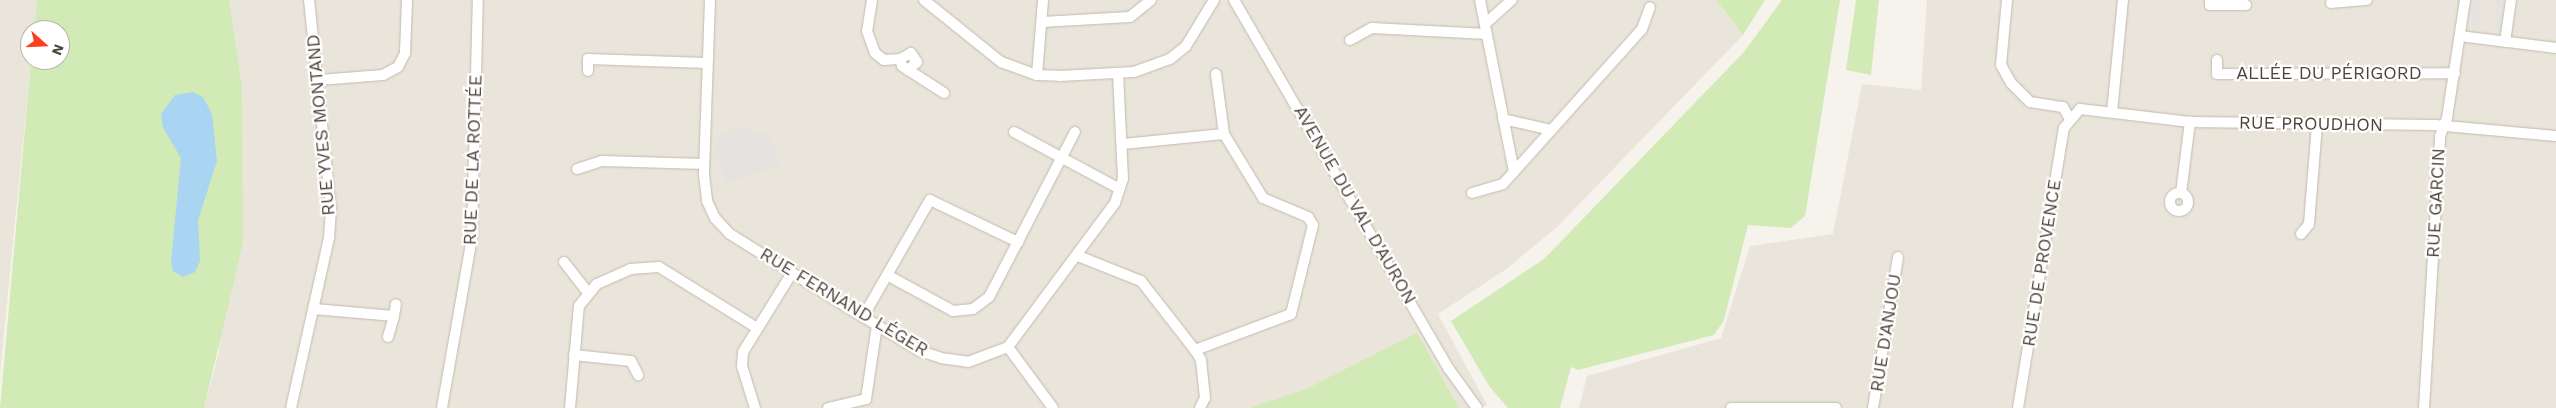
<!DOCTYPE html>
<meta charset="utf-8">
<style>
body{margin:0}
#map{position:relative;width:2556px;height:408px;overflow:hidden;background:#f6f3ec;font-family:"Work Sans",sans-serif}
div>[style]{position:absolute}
.residential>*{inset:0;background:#eae5da}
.green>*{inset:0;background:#d2eab5}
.parking>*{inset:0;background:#e5e3e0;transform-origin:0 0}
.water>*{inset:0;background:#a9d4f2}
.roads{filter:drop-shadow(0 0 1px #c2bbae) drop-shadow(0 0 1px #c2bbae)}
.minor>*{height:10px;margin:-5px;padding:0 5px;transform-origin:5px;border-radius:5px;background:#fff}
.minor>.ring{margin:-5px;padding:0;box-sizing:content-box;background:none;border:10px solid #fff;border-radius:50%}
span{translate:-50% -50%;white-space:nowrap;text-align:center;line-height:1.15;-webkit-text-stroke:4.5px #fff;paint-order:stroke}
.street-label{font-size:18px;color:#4b4439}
.north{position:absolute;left:20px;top:20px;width:50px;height:50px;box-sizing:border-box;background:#fff;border:1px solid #b7b4b0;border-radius:50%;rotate:110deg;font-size:14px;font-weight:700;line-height:20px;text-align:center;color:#4b4439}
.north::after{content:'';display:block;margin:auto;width:18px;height:22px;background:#fc3f1d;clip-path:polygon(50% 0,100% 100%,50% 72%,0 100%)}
</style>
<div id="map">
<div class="residential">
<div style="clip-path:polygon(0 0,37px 0,34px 30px,30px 30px,31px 60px,0 374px)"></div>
<div style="clip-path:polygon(227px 0,1716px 0,1743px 35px,1556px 228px,1505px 270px,1438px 314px,1487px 405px,1478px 408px,1459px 408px,1438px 375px,1306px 389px,1249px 408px,204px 408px,219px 352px)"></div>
<div style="clip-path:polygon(1927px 0,2556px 0,2556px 408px,1579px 408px,1587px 376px,1721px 338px,1750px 246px,1833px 234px,1862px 84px,1921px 90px)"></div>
</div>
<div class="green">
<div style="clip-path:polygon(37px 0,229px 0,242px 87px,243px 243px,204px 408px,0 408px,31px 60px,60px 60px,60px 30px,34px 30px)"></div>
<div style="clip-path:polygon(1716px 0,1765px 0,1743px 35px)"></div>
<div style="clip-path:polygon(1782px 0,1840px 0,1805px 216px,1791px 228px,1748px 225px,1724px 320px,1714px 335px,1578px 370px,1571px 367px,1560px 408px,1508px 408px,1489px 386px,1451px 321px,1544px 259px,1744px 52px)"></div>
<div style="clip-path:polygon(1856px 0,1879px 0,1871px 75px,1846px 70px)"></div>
<div style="clip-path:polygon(1417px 333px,1459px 408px,1249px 408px,1306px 389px)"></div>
</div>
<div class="parking">
<div style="left:2472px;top:0;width:7px;height:26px"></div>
<div style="left:2495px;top:0;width:8px;height:28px"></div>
<div style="clip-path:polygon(745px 125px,750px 132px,768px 132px,781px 164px,726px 184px,716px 155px,716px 136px)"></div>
</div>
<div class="water">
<div style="clip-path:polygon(193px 92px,203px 97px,212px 114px,217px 161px,198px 220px,200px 261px,195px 272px,183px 277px,173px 271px,171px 262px,181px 158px,163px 128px,161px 114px,175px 95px)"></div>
</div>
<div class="roads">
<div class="minor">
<div style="left:710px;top:0;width:175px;rotate:92deg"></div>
<div style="left:704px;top:175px;width:26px;rotate:83deg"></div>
<div style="left:707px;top:201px;width:19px;rotate:65deg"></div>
<div style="left:715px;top:218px;width:22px;rotate:47deg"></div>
<div style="left:730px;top:234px;width:147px;rotate:32deg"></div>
<div style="left:855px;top:312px;width:76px;rotate:31deg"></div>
<div style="left:920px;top:351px;width:22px;rotate:18deg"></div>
<div style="left:941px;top:358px;width:27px;rotate:8deg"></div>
<div style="left:968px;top:362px;width:43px;rotate:-20.6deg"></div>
<div style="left:1008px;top:347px;width:179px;rotate:-53.4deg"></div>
<div style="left:1115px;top:203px;width:25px;rotate:-72deg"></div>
<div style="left:1123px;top:179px;width:106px;rotate:-92.7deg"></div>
<div style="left:872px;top:0;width:31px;rotate:99deg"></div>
<div style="left:867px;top:31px;width:23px;rotate:70deg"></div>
<div style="left:875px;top:53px;width:11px;rotate:38deg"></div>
<div style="left:884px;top:60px;width:16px;rotate:-4deg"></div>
<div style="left:924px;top:0;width:99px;rotate:38.8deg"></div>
<div style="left:1001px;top:62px;width:38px;rotate:20deg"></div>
<div style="left:1037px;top:75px;width:23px;rotate:2deg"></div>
<div style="left:1060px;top:76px;width:74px;rotate:-3.1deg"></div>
<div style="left:1134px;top:72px;width:38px;rotate:-20deg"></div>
<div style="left:1170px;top:59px;width:21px;rotate:-39deg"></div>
<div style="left:1186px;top:46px;width:54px;rotate:-58.7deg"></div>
<div style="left:1234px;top:0;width:427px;rotate:59.8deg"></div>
<div style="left:1449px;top:369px;width:48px;rotate:54.3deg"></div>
<div style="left:1480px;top:0;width:175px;rotate:78.8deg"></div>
<div style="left:2007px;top:0;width:65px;rotate:95.3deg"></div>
<div style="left:2001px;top:65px;width:21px;rotate:61deg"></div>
<div style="left:2011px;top:83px;width:27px;rotate:45deg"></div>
<div style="left:2030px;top:102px;width:33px;rotate:9deg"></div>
<div style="left:2063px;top:107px;width:14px;rotate:60deg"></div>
<div style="left:2210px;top:0;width:5px;rotate:90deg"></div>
<div style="left:2210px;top:5px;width:36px"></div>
<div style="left:2331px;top:3px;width:36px;rotate:-5deg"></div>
<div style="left:1042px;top:22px;width:88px;rotate:-3.3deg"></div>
<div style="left:1130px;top:17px;width:27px;rotate:-39deg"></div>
<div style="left:1485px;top:24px;width:36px;rotate:-42deg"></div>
<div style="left:2460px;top:36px;width:97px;rotate:7.1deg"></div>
<div style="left:1350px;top:40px;width:25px;rotate:-29deg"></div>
<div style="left:1372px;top:28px;width:115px;rotate:3deg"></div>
<div style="left:2505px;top:42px;width:42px;rotate:-81.9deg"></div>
<div style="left:2217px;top:60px;width:14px;rotate:90deg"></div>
<div style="left:2217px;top:74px;width:238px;rotate:-0.2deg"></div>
<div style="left:908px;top:70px;width:12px;rotate:-42deg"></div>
<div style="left:917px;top:62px;width:11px;rotate:-124deg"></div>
<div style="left:911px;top:53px;width:13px;rotate:151deg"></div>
<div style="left:900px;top:59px;width:7px;rotate:74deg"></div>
<div style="left:902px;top:66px;width:50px;rotate:32.7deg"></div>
<div style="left:588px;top:71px;width:12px;rotate:-90deg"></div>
<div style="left:588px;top:59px;width:119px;rotate:1.9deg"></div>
<div style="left:1216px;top:74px;width:61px;rotate:82.4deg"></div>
<div style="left:1037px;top:75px;width:75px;rotate:-85.4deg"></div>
<div style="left:319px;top:80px;width:64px;rotate:-4.5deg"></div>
<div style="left:383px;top:75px;width:17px;rotate:-28deg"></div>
<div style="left:398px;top:67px;width:16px;rotate:-63deg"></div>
<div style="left:405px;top:53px;width:53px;rotate:-87.8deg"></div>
<div style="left:2112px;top:112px;width:113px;rotate:-84.4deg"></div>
<div style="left:1503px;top:119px;width:49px;rotate:12.9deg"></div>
<div style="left:1014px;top:132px;width:120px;rotate:28.3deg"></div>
<div style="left:1123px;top:144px;width:101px;rotate:-5.7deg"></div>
<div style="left:1224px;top:134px;width:75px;rotate:58.6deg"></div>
<div style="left:1263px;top:198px;width:49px;rotate:22.9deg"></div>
<div style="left:1308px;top:217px;width:9px;rotate:58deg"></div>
<div style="left:1313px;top:225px;width:92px;rotate:103.9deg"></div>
<div style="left:1291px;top:314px;width:103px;rotate:159.4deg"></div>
<div style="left:1195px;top:350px;width:12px;rotate:59deg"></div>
<div style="left:1201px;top:360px;width:38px;rotate:84deg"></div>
<div style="left:1205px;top:398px;width:11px;rotate:117deg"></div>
<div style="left:577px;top:169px;width:26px;rotate:-18deg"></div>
<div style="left:602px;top:161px;width:102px;rotate:1.7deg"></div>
<div style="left:1472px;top:193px;width:32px;rotate:-16deg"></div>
<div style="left:1503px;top:184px;width:208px;rotate:-48.1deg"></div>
<div style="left:1642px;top:29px;width:23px;rotate:-70deg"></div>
<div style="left:2181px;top:193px;width:72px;rotate:-82.8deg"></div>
<div class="ring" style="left:2170px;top:193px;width:8px;height:8px"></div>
<div style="left:2301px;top:234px;width:13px;rotate:-51deg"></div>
<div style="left:2309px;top:224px;width:99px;rotate:-85.4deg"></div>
<div style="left:1078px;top:256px;width:68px;rotate:21.6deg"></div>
<div style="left:1141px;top:281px;width:88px;rotate:52deg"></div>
<div style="left:564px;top:262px;width:37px;rotate:52deg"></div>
<div style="left:887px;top:275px;width:75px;rotate:28.6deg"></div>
<div style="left:953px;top:311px;width:20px;rotate:-6deg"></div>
<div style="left:973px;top:309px;width:20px;rotate:-37deg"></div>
<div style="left:989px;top:297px;width:186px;rotate:-62.5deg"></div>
<div style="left:314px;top:309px;width:80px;rotate:5deg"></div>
<div style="left:394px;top:316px;width:12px;rotate:-81deg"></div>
<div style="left:863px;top:317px;width:135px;rotate:-60.2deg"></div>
<div style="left:930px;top:200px;width:98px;rotate:25.5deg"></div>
<div style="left:388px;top:337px;width:22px;rotate:-74deg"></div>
<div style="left:1008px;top:347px;width:76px;rotate:53.6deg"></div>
<div style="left:574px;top:355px;width:57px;rotate:6deg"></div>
<div style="left:631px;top:361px;width:16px;rotate:63deg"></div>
<div style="left:291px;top:408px;width:174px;rotate:-77.4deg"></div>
<div style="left:329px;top:238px;width:29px;rotate:-86deg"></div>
<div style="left:331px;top:209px;width:210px;rotate:-96deg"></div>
<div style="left:442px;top:408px;width:173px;rotate:-80deg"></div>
<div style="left:472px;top:238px;width:238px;rotate:-88.6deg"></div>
<div style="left:570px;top:408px;width:102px;rotate:-85deg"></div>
<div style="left:579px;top:306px;width:28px;rotate:-51deg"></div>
<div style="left:597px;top:284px;width:36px;rotate:-24deg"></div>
<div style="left:630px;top:269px;width:29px;rotate:-4deg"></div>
<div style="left:659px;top:267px;width:115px;rotate:31.9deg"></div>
<div style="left:755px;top:408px;width:44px;rotate:-107.2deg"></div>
<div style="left:742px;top:366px;width:14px;rotate:-86deg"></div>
<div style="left:743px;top:352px;width:93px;rotate:-58.2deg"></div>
<div style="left:828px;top:408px;width:39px;rotate:-13deg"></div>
<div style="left:866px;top:399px;width:75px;rotate:-81.5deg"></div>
<div style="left:1731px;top:408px;width:105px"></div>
<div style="left:1873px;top:408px;width:153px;rotate:-80.6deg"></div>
<div style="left:2018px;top:408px;width:284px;rotate:-80.7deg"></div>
<div style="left:2064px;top:128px;width:25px;rotate:-50deg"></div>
<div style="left:2080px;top:109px;width:111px;rotate:6.7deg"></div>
<div style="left:2190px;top:122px;width:245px;rotate:0.7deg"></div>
<div style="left:2435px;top:125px;width:121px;rotate:5.2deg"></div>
<div style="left:2424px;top:408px;width:272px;rotate:-86.6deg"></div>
<div style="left:2440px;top:136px;width:19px;rotate:-69deg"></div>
<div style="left:2447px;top:118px;width:119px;rotate:-81.3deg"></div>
</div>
</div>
<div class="street-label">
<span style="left:2329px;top:73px">ALLÉE DU PÉRIGORD</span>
<span style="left:2311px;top:124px;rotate:1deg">RUE PROUDHON</span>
<span style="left:321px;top:125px;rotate:-95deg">RUE YVES MONTAND</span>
<span style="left:473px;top:160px;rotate:-88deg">RUE DE LA ROTTÉE</span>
<span style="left:2436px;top:203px;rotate:-87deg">RUE GARCIN</span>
<span style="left:1355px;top:205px;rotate:60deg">AVENUE DU VAL D'AURON</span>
<span style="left:2042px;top:263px;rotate:-81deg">RUE DE PROVENCE</span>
<span style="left:844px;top:302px;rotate:31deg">RUE FERNAND LÉGER</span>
<span style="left:1886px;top:333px;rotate:-81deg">RUE D'ANJOU</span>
</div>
<div class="north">N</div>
</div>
